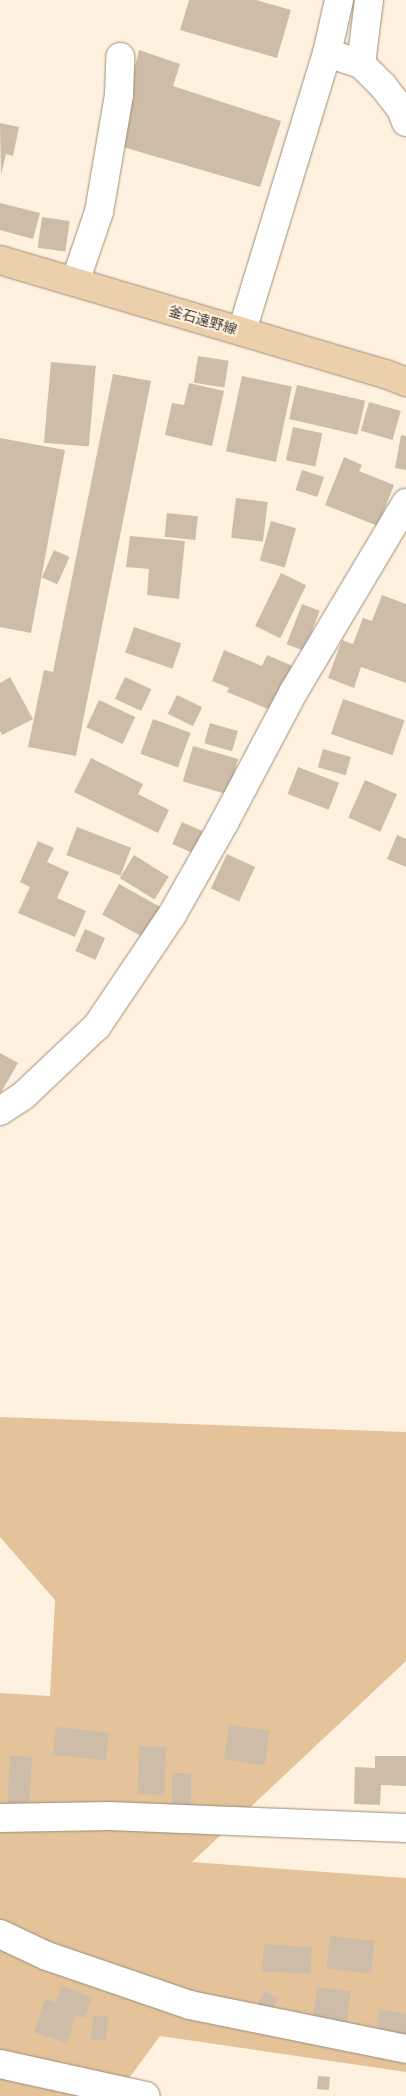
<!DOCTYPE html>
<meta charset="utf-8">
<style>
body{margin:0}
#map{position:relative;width:406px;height:2096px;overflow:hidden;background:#fff1df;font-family:"Archivo Narrow","Noto Sans JP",sans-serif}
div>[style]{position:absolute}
.green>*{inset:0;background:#e4c39a}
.building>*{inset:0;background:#cdbca7;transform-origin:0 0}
.roads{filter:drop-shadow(0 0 1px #9d8d79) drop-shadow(0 0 1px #9d8d79)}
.minor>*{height:28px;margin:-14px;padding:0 14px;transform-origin:14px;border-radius:14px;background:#fff}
.major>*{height:28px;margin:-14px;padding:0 14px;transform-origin:14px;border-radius:14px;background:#ecd0ac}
span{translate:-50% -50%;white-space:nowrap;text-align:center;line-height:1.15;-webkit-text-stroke:4px #fff1df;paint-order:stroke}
.street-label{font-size:14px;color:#423b32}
</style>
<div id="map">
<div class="green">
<div style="clip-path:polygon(0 1417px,406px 1432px,406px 1661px,192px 1862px,406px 1878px,406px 2072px,160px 2036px,116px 2096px,0 2096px,0 1693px,50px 1696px,55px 1600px,0 1537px)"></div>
</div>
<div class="building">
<div style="clip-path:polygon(189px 0,256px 0,291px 10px,277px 58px,180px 30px)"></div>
<div style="clip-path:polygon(139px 50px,180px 64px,173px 86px,281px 121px,260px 187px,116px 145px)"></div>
<div style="clip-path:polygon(0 123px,19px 127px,13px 156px,6px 154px,1px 175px)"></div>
<div style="clip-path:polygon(0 203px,40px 213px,33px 239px,0 230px)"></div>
<div style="left:42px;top:217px;width:28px;height:31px;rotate:8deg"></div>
<div style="left:198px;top:356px;width:31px;height:27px;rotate:9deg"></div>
<div style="left:51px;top:362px;width:45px;height:81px;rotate:5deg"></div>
<div style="clip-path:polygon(113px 374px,151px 381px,76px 756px,28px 747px,44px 670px,53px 672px)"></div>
<div style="left:242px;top:376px;width:51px;height:77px;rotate:12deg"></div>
<div style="clip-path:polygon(189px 383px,224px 391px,212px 446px,165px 435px,172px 403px,184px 405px)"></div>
<div style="left:297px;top:385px;width:70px;height:35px;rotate:13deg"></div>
<div style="left:369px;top:402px;width:33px;height:30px;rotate:16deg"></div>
<div style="left:293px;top:427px;width:30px;height:34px;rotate:12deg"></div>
<div style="clip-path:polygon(401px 435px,406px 436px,406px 470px,395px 468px)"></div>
<div style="clip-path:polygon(0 438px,65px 450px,31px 633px,0 627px)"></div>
<div style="clip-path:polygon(344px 457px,362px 465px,359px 471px,394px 485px,378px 526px,325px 505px)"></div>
<div style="left:302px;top:470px;width:23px;height:21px;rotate:18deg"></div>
<div style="left:236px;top:498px;width:32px;height:40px;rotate:7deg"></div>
<div style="left:167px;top:513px;width:31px;height:24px;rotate:6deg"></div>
<div style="left:271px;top:521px;width:26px;height:41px;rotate:16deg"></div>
<div style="clip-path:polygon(130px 536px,185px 541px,179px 599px,147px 595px,149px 569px,126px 567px)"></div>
<div style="left:54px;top:550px;width:17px;height:30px;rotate:24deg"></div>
<div style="left:281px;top:573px;width:28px;height:59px;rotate:26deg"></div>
<div style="clip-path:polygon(382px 595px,406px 604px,406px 683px,361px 667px,354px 688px,328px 678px,342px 640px,353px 644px,363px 618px,372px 621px)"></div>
<div style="left:302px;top:604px;width:19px;height:43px;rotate:21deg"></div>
<div style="left:134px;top:627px;width:50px;height:27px;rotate:19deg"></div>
<div style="clip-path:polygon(224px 650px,262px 666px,267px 655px,293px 666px,275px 712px,227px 692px,229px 688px,212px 681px)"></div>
<div style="clip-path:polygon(10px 677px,33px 719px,2px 735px,0 731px,0 683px)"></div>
<div style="left:125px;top:677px;width:29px;height:24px;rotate:25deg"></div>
<div style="left:177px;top:695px;width:28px;height:21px;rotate:26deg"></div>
<div style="left:343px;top:699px;width:65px;height:37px;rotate:19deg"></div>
<div style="left:99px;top:700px;width:40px;height:30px;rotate:25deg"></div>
<div style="left:153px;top:719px;width:40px;height:37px;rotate:20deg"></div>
<div style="left:210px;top:723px;width:29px;height:21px;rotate:16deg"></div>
<div style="left:193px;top:746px;width:47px;height:37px;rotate:16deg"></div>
<div style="left:323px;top:749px;width:29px;height:19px;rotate:16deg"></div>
<div style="clip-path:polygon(91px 758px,143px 784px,138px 794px,169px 810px,158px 833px,74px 792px)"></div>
<div style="left:298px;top:767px;width:44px;height:29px;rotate:21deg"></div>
<div style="left:365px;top:780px;width:35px;height:41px;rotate:24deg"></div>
<div style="left:182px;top:822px;width:24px;height:24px;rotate:24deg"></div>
<div style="left:77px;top:827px;width:58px;height:30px;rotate:21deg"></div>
<div style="clip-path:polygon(397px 835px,406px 839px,406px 867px,387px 859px)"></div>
<div style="clip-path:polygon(38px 841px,54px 848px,47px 862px,69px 872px,57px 898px,86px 911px,75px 937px,18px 913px,30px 887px,20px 882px)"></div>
<div style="left:227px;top:854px;width:31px;height:38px;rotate:25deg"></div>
<div style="left:134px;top:855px;width:41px;height:27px;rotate:32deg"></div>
<div style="left:119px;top:884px;width:49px;height:35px;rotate:29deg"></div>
<div style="left:85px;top:929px;width:22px;height:24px;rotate:24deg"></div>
<div style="clip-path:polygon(0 1053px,18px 1063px,0 1094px)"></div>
<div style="left:229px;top:1725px;width:41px;height:35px;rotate:8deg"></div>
<div style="left:56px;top:1727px;width:53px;height:28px;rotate:6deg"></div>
<div style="left:139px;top:1746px;width:27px;height:48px;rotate:2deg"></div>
<div style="left:10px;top:1756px;width:22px;height:50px;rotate:3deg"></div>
<div style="clip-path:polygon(375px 1756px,406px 1756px,406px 1786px,381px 1785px,380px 1805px,354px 1804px,355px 1767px,375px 1768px)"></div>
<div style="left:172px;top:1773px;width:19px;height:33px"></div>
<div style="left:330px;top:1936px;width:45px;height:33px;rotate:6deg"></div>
<div style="left:264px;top:1944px;width:48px;height:27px;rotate:4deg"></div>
<div style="clip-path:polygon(61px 1986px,92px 1997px,85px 2018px,76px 2015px,67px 2043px,34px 2032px,45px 1999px,56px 2003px)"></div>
<div style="left:317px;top:1987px;width:34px;height:40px;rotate:7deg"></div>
<div style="left:264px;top:1991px;width:16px;height:24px;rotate:27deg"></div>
<div style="clip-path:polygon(380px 2009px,406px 2014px,406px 2044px,375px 2039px)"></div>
<div style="left:94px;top:2015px;width:15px;height:24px;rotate:8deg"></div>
<div style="left:318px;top:2076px;width:12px;height:13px;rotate:5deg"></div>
</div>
<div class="roads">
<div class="minor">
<div style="left:369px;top:0;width:64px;rotate:97.1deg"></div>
<div style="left:361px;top:64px;width:31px;rotate:45deg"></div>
<div style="left:383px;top:86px;width:29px;rotate:52deg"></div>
<div style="left:401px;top:109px;width:14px;rotate:69deg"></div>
<div style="left:327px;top:53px;width:54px;rotate:-77.2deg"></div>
<div style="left:75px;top:282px;width:74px;rotate:-71.1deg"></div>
<div style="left:99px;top:212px;width:119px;rotate:-80.3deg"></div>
<div style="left:119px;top:95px;width:38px;rotate:-88deg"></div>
<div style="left:242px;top:331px;width:291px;rotate:-73deg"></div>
<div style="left:327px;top:53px;width:36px;rotate:18deg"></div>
<div style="left:0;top:1111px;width:27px;rotate:-33deg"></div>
<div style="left:23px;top:1096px;width:102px;rotate:-43.4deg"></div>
<div style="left:97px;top:1026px;width:134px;rotate:-56deg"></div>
<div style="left:172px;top:915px;width:106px;rotate:-60.5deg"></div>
<div style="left:224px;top:823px;width:149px;rotate:-62.1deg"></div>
<div style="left:294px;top:691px;width:219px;rotate:-59.2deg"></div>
<div style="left:0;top:1818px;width:109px;rotate:-1.1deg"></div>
<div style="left:109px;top:1816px;width:297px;rotate:2.3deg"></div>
<div style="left:0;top:1934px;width:52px;rotate:25.1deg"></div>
<div style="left:47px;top:1956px;width:151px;rotate:18.9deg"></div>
<div style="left:190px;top:2005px;width:220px;rotate:11.5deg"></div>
<div style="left:0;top:2064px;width:149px;rotate:12.4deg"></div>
</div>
<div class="major">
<div style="left:0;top:260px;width:402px;rotate:16.5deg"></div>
<div style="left:386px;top:374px;width:22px;rotate:22deg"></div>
</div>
</div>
<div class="street-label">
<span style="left:203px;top:320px;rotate:16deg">釜石遠野線</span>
</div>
</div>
